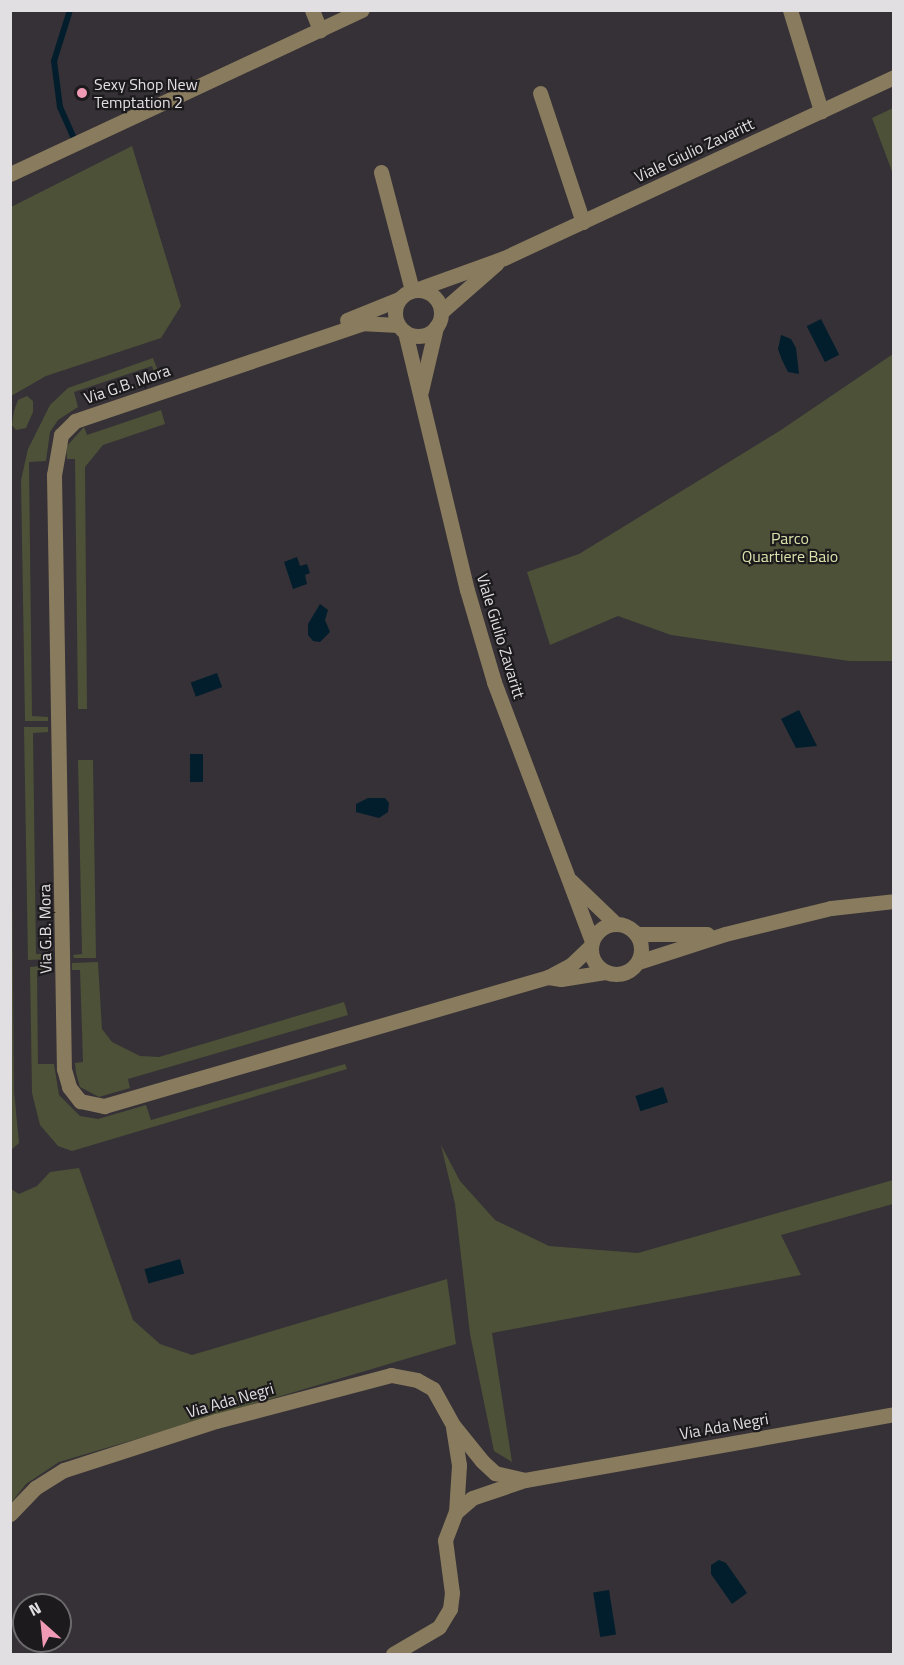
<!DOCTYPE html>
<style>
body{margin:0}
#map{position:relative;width:904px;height:1665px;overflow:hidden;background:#353137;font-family:"Titillium Web",sans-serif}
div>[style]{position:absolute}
.green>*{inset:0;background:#4d5137}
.water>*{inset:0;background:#021e2c;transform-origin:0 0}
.stream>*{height:6px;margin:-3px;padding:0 3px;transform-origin:3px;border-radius:3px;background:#021e2c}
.minor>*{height:15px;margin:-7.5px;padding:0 7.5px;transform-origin:7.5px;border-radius:7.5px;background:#897b5d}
.minor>.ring{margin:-7.5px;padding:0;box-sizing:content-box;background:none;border:15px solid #897b5d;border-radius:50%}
.dots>*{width:16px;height:16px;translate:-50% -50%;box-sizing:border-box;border:3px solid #1c1a1c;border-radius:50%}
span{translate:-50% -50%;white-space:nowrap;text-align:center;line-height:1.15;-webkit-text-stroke:4.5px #1c1a1c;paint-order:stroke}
.poi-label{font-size:16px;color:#e2dfe3}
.left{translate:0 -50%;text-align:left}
.street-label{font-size:16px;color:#e2dfe3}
.park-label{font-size:16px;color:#d9e2aa}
.frame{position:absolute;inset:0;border:12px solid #e2dfe3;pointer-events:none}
.north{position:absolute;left:12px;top:1593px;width:60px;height:60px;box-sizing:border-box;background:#1c1a1c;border:2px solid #6b696c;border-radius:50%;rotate:333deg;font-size:16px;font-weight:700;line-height:24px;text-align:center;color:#e2dfe3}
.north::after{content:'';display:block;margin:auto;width:21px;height:27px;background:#f09ab6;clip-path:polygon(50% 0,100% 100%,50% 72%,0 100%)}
</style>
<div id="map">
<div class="green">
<div style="clip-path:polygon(893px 108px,893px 174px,872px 118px)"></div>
<div style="clip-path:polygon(132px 146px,181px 306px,161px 338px,46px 376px,11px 396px,11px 207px)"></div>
<div style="clip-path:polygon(893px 354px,893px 661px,849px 661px,671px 635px,618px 616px,550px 645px,527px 572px,579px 554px,781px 430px)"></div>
<div style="clip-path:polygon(153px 358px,161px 379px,157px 380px,152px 366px,74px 392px,78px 407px,58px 420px,50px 432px,46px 461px,29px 462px,32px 716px,48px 717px,48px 721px,25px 721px,21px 480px,28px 449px,50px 405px,68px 388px)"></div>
<div style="clip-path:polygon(27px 396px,33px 401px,33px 412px,26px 428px,16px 430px,12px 425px,14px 411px,18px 400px)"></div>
<div style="clip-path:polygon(161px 410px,165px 424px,103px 445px,85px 467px,87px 709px,78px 709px,75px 459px,67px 459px,66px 447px,84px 427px,87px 435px)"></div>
<div style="clip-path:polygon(10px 666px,14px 1091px,19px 1143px,11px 1150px)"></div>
<div style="clip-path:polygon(48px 727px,48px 732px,33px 733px,36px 954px,53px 954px,53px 959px,28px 960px,24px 727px)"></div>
<div style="clip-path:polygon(78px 760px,93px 760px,96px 958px,74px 958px,73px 955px,82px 954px)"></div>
<div style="clip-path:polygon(98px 962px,102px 1029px,112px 1042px,140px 1056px,159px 1057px,344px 1002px,348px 1015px,128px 1079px,130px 1088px,99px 1097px,80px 1087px,76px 1073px,75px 1063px,83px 1062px,80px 970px,72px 970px,72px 963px)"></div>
<div style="clip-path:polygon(53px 965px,53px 970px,37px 970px,38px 1064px,54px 1064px,59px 1095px,80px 1116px,98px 1119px,146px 1105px,151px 1120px,345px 1064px,347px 1069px,72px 1151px,58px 1146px,40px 1125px,32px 1093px,30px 967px)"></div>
<div style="clip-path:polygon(441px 1145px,460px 1181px,495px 1220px,549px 1246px,638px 1253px,893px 1180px,893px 1204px,781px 1235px,801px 1275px,492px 1333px,512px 1462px,494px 1451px,470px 1334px,455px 1204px)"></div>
<div style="clip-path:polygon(79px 1168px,133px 1320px,160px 1344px,192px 1355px,447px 1279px,456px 1344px,59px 1462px,26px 1484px,11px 1503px,11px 1189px,19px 1194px,37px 1186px,50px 1172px)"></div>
</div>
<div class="water">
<div style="left:821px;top:319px;width:40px;height:16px;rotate:63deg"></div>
<div style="clip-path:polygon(781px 335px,791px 339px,796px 348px,799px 374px,788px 372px,782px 360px,778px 349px)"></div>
<div style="clip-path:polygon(297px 557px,300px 566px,307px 564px,310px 573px,305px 575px,307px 584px,293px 589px,284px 562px)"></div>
<div style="clip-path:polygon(320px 604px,328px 610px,325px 620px,330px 632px,320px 642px,313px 641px,308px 635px,308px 624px)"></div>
<div style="left:217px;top:673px;width:15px;height:28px;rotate:70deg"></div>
<div style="clip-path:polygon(799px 710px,817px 746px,796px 748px,781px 719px)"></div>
<div style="left:190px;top:754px;width:13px;height:28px"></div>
<div style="clip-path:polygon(368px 798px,385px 798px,389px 803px,388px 812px,379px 818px,356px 812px,356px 804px)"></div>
<div style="left:663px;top:1087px;width:16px;height:29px;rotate:72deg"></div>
<div style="left:180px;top:1259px;width:15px;height:37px;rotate:74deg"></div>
<div style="clip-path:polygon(719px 1560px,726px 1563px,747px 1593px,732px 1604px,711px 1574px,711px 1565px)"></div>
<div style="left:609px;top:1590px;width:45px;height:16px;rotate:81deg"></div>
</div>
<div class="stream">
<div style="left:70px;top:10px;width:53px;rotate:107.4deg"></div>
<div style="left:54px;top:61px;width:46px;rotate:82.6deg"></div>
<div style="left:60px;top:107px;width:32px;rotate:66deg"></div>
</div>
<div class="minor">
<div style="left:312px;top:10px;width:22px;rotate:68deg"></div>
<div style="left:790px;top:10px;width:106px;rotate:72.9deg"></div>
<div style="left:540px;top:93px;width:136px;rotate:71.6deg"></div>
<div style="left:381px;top:172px;width:122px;rotate:75.3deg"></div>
<div style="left:10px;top:174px;width:388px;rotate:-25deg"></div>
<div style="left:418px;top:289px;width:91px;rotate:-19.8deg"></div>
<div style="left:504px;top:258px;width:430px;rotate:-24.9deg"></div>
<div class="ring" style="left:395px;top:290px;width:31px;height:31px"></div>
<div style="left:441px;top:312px;width:74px;rotate:-41.2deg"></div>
<div style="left:347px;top:320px;width:56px;rotate:-22deg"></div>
<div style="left:398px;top:325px;width:34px;rotate:-177deg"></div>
<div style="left:364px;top:323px;width:305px;rotate:161.3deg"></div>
<div style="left:75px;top:421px;width:20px;rotate:135deg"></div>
<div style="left:61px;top:435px;width:41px;rotate:99.9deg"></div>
<div style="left:54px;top:475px;width:594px;rotate:89.04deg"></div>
<div style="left:64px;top:1069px;width:19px;rotate:74deg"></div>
<div style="left:69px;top:1087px;width:18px;rotate:52deg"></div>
<div style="left:80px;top:1101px;width:25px;rotate:12deg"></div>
<div style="left:104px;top:1106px;width:462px;rotate:-16.2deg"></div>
<div style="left:548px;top:977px;width:26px;rotate:-28deg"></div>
<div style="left:571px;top:965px;width:28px;rotate:-44deg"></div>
<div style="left:405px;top:332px;width:265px;rotate:76.5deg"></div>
<div style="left:467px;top:590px;width:96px;rotate:73.6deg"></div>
<div style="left:494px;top:682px;width:277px;rotate:69.3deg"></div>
<div style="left:421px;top:391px;width:66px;rotate:-76.8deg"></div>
<div style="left:571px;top:881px;width:62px;rotate:43.7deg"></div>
<div class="ring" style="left:591px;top:924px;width:35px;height:35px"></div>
<div style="left:636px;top:934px;width:71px"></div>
<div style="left:638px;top:962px;width:91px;rotate:-17.8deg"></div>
<div style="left:725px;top:934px;width:109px;rotate:-13.8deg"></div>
<div style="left:831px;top:908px;width:63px;rotate:-6.3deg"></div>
<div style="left:548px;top:977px;width:13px;rotate:9deg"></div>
<div style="left:561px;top:979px;width:46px;rotate:-8.8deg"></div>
<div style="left:456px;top:1512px;width:21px;rotate:-41deg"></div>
<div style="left:472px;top:1498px;width:56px;rotate:-18.8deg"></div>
<div style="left:525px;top:1480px;width:375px;rotate:-10.1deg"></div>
<div style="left:10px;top:1514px;width:36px;rotate:-46deg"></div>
<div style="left:35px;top:1488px;width:34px;rotate:-32deg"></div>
<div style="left:64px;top:1470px;width:160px;rotate:-17.9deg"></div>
<div style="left:216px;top:1421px;width:181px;rotate:-14.7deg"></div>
<div style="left:391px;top:1375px;width:26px;rotate:11deg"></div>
<div style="left:417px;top:1380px;width:18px;rotate:29deg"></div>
<div style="left:433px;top:1389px;width:41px;rotate:60.9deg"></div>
<div style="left:453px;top:1425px;width:46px;rotate:51.1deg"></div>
<div style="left:482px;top:1461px;width:18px;rotate:43deg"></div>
<div style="left:495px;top:1473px;width:31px;rotate:13deg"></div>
<div style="left:393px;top:1654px;width:53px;rotate:-30.4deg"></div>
<div style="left:439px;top:1627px;width:21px;rotate:-59deg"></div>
<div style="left:450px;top:1609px;width:16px;rotate:-83deg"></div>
<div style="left:452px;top:1593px;width:53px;rotate:-97.5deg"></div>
<div style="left:445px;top:1540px;width:30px;rotate:-69deg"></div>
<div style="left:456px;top:1512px;width:47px;rotate:-86.3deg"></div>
<div style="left:459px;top:1465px;width:38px;rotate:-99deg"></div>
</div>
<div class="dots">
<div style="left:82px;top:93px;background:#f09ab6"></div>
</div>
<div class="poi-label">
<span class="left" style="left:94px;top:93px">Sexy Shop New<br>Temptation 2</span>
</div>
<div class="street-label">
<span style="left:694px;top:150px;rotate:-25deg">Viale Giulio Zavaritt</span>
<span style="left:127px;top:384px;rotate:-19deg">Via G.B. Mora</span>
<span style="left:501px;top:636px;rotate:73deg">Viale Giulio Zavaritt</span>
<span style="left:45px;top:929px;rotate:-91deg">Via G.B. Mora</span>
<span style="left:230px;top:1400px;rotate:-16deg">Via Ada Negri</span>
<span style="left:724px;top:1426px;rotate:-10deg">Via Ada Negri</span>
</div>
<div class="park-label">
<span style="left:790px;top:547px">Parco<br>Quartiere Baio</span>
</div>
<div class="frame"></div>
<div class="north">N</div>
</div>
